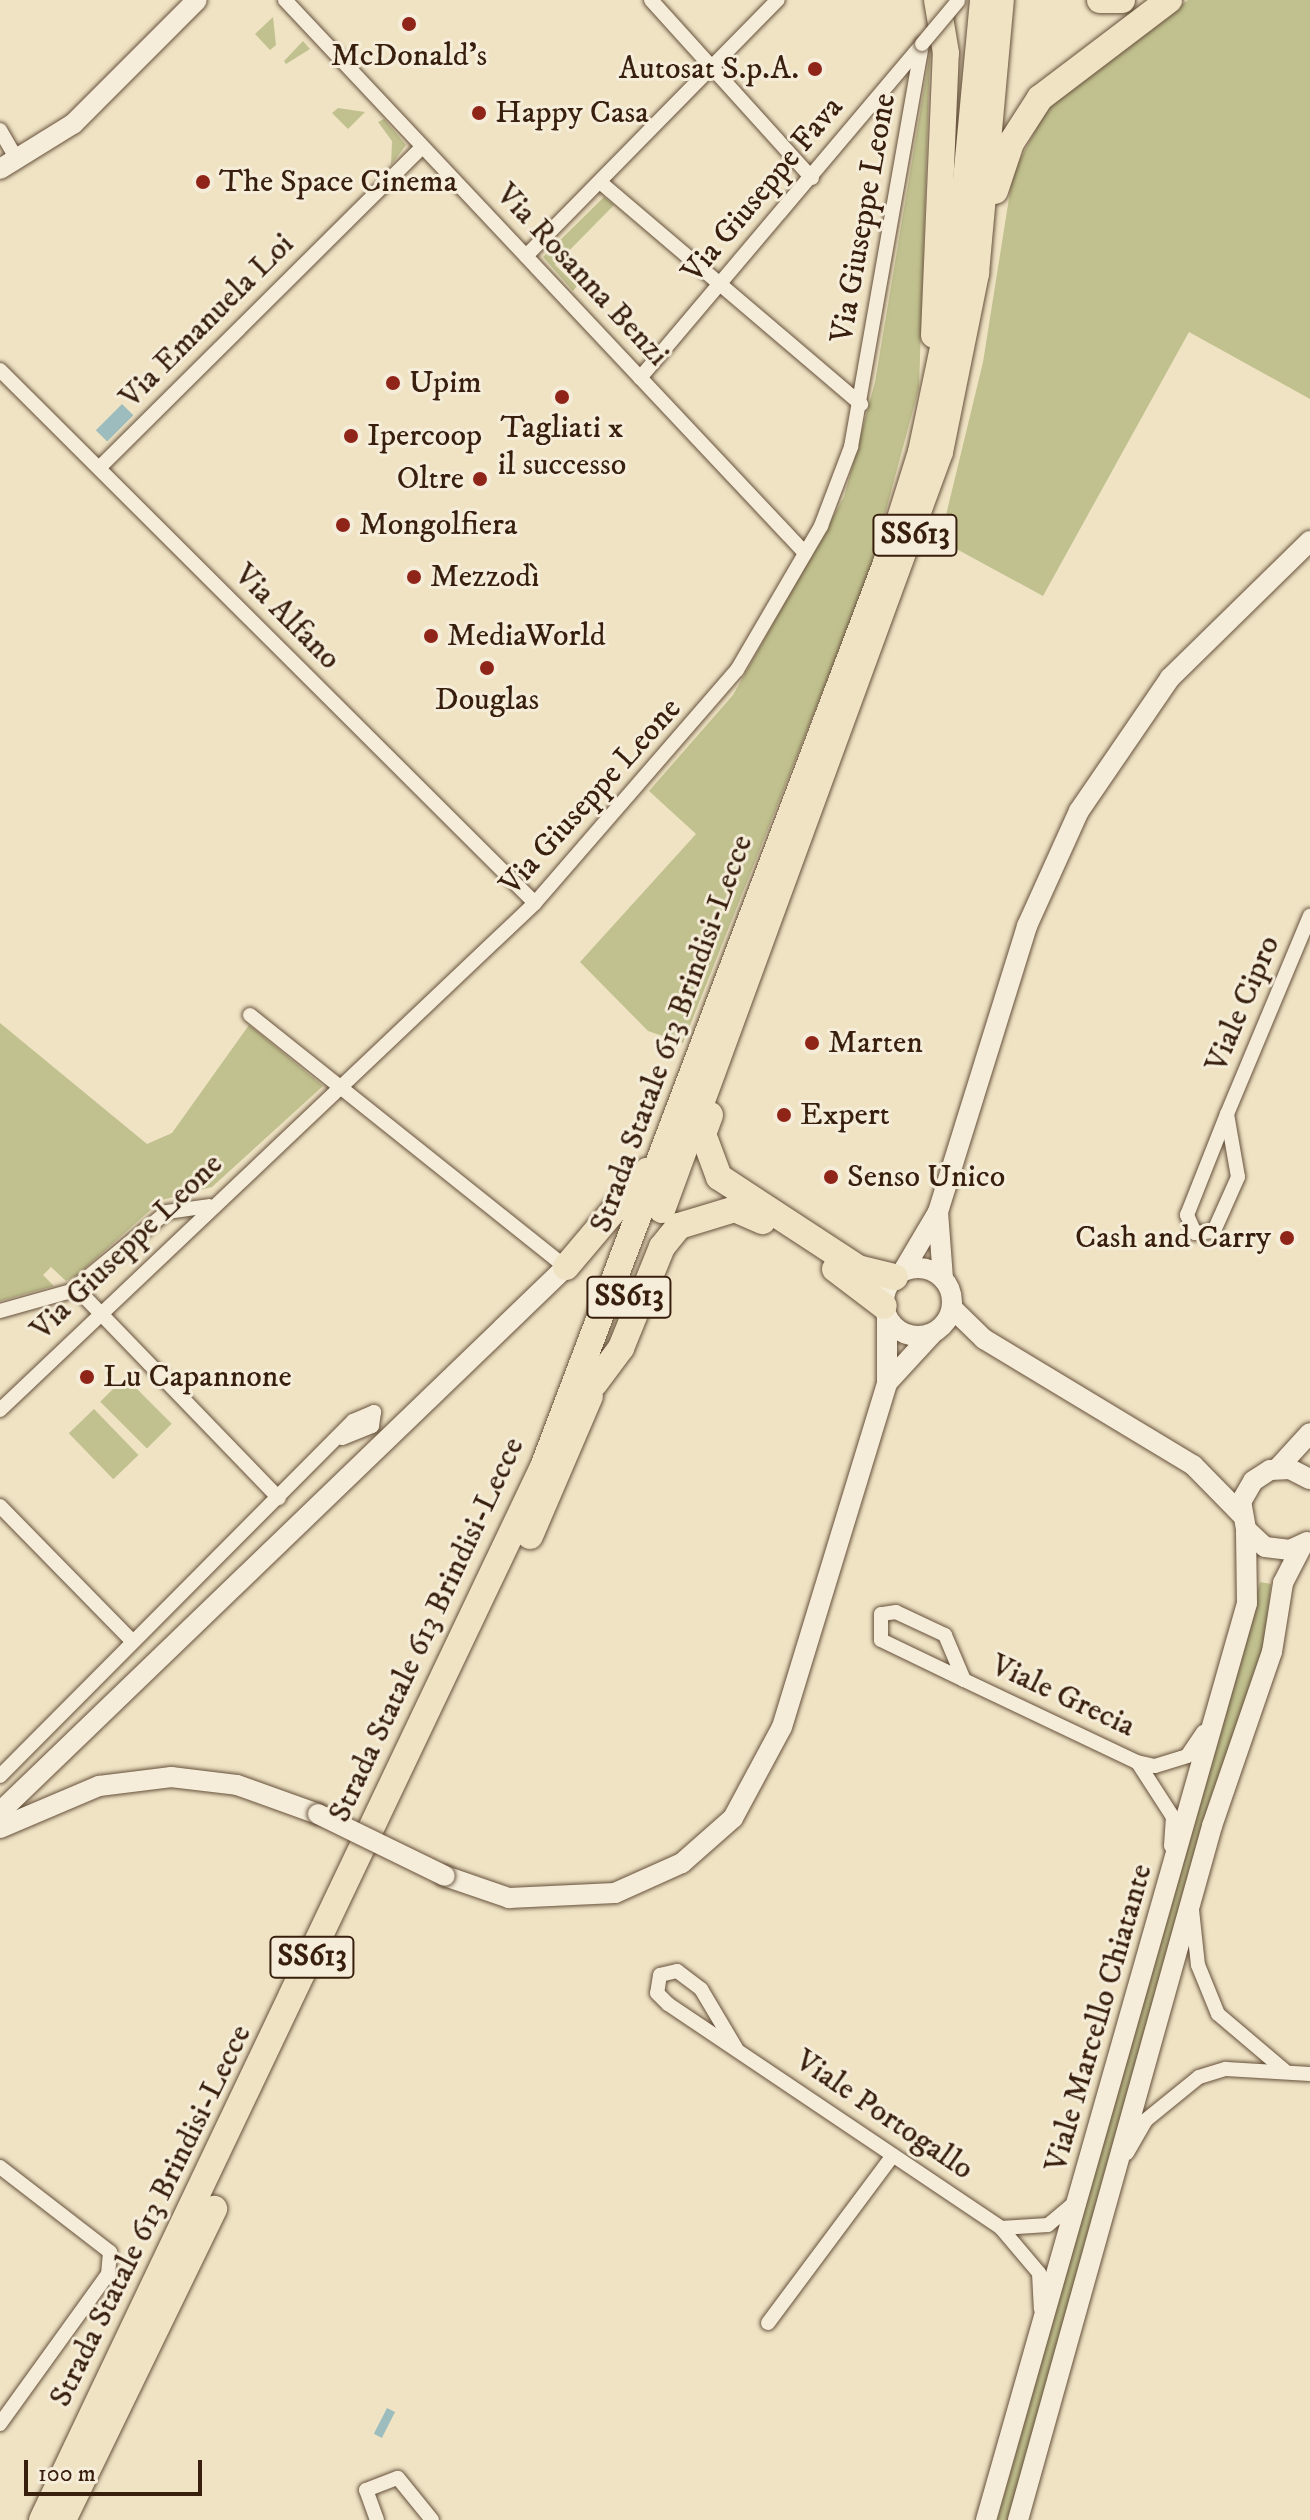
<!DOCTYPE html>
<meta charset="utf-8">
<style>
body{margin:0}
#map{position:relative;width:1310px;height:2520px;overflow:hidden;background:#efe3c4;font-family:"IM FELL DW Pica",serif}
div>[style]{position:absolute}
.green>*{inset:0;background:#c1c18f;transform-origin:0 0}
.water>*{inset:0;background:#9dbcbd;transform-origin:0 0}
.roads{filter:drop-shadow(0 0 2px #66503b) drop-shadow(0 0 2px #66503b)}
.street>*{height:14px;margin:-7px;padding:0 7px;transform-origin:7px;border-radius:7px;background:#f5edd9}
.secondary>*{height:20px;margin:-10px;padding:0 10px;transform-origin:10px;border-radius:10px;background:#f5edd9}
.secondary>.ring{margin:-10px;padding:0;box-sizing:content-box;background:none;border:20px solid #f5edd9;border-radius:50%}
.highway>*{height:26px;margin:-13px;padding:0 13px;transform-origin:13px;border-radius:13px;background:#efe3c4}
.bridges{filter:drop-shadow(0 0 2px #66503b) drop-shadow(0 0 2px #66503b)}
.street-bridge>*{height:14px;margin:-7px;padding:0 7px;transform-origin:7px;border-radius:7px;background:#f5edd9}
.secondary-bridge>*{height:20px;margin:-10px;padding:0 10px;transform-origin:10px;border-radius:10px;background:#f5edd9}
.dots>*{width:22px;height:22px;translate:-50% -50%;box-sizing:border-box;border:4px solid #f5edd9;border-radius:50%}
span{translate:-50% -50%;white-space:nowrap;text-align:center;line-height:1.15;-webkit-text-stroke:6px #f5edd9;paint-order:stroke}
.shield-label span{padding:2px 6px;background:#f5edd9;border:2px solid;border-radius:6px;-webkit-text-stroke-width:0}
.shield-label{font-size:30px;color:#381f0d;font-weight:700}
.poi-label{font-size:32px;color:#381f0d}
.right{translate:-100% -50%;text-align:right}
.left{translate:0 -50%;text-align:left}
.street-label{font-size:32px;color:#381f0d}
.scale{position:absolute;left:24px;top:2460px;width:178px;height:36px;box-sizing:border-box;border:4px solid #381f0d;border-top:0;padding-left:10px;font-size:24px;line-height:28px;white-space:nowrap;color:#381f0d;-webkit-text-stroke:6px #f5edd9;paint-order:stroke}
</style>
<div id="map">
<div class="green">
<div style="clip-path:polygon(1188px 0,1310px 0,1310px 399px,1189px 332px,1043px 596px,940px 540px,983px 362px,1013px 173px,1048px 106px,1078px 75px)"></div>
<div style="clip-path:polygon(273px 17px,276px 45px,270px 50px,255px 34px)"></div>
<div style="clip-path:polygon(303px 41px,310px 49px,286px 64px,284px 61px)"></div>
<div style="clip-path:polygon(930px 53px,919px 388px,868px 577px,683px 1043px,648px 1031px,580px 962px,696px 834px,649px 791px,733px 695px,844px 497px,875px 382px)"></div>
<div style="clip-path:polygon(338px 108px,365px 112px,348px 129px,332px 113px)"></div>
<div style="clip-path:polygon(384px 119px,406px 145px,391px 165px,392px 141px,378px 122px)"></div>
<div style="clip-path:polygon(604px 197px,614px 205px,555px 265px,577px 286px,573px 291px,543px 257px)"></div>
<div style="clip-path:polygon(0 1023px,147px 1144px,172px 1133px,249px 1025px,323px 1086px,212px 1187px,162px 1200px,77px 1275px,66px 1281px,51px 1267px,43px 1275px,54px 1286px,0 1301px)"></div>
<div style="left:125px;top:1377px;width:66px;height:35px;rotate:45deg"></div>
<div style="left:94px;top:1409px;width:64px;height:35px;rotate:46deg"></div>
<div style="clip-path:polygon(1260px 1582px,1271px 1584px,1264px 1649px,1210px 1806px,1008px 2520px,997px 2520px)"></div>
</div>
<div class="water">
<div style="left:122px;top:404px;width:16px;height:37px;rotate:45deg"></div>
<div style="left:387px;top:2408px;width:9px;height:29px;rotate:27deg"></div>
</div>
<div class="roads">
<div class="street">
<div style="left:285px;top:0;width:759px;rotate:46.76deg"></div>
<div style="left:651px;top:0;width:240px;rotate:47.9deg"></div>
<div style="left:0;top:130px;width:34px;rotate:60deg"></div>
<div style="left:600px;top:182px;width:343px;rotate:40.4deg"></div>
<div style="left:526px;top:256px;width:359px;rotate:-45.5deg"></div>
<div style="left:0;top:370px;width:755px;rotate:44.89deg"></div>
<div style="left:640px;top:378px;width:436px;rotate:-49.8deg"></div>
<div style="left:99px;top:468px;width:455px;rotate:-44.8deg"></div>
<div style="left:250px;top:1015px;width:404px;rotate:38.6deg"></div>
<div style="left:1227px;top:1114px;width:64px;rotate:80.1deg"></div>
<div style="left:1238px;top:1177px;width:59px;rotate:114deg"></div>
<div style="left:1214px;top:1231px;width:19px;rotate:174deg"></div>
<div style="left:1195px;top:1233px;width:20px;rotate:-114deg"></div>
<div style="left:1187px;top:1215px;width:109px;rotate:-68.4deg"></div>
<div style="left:1227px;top:1114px;width:215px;rotate:-67.3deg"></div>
<div style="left:76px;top:1288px;width:292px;rotate:46deg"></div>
<div style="left:0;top:1311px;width:74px;rotate:-15.7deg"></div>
<div style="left:71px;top:1291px;width:124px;rotate:-39.5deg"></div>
<div style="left:167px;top:1212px;width:42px;rotate:-8.1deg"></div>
<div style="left:0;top:1410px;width:737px;rotate:-43.46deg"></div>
<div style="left:535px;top:903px;width:308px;rotate:-49.1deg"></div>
<div style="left:737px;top:670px;width:167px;rotate:-59.7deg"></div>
<div style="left:821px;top:526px;width:85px;rotate:-69.2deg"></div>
<div style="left:851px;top:447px;width:409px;rotate:-80deg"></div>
<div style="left:0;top:1506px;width:189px;rotate:45.6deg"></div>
<div style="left:964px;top:1680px;width:49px;rotate:-112.9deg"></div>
<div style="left:945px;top:1635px;width:54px;rotate:-154.9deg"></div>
<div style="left:896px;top:1612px;width:15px;rotate:172deg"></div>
<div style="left:881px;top:1614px;width:26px;rotate:90deg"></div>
<div style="left:881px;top:1640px;width:92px;rotate:25.7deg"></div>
<div style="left:964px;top:1680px;width:191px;rotate:25.4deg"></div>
<div style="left:1137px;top:1762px;width:18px;rotate:13deg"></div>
<div style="left:1155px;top:1766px;width:34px;rotate:-17deg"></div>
<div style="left:1187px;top:1756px;width:29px;rotate:-56deg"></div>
<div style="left:1138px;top:1763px;width:64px;rotate:57.1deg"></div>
<div style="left:1173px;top:1817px;width:29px;rotate:94deg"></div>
<div style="left:0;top:1776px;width:501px;rotate:-45.16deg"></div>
<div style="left:353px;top:1421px;width:23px;rotate:-23deg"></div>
<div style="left:374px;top:1412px;width:14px;rotate:98deg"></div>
<div style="left:372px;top:1426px;width:32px;rotate:158deg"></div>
<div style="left:1192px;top:1910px;width:55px;rotate:83.8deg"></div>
<div style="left:1198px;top:1965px;width:53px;rotate:67.8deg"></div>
<div style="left:1218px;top:2014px;width:87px;rotate:40.3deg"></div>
<div style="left:736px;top:2048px;width:69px;rotate:-120.7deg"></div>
<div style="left:701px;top:1989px;width:30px;rotate:-143deg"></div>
<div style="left:677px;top:1971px;width:17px;rotate:167deg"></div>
<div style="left:660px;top:1975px;width:18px;rotate:99deg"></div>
<div style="left:657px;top:1993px;width:16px;rotate:45deg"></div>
<div style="left:668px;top:2004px;width:401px;rotate:33.9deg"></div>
<div style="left:1001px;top:2228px;width:59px;rotate:49.8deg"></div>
<div style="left:1039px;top:2273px;width:36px;rotate:87deg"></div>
<div style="left:1127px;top:2153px;width:38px;rotate:-60deg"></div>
<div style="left:1146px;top:2120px;width:68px;rotate:-39.1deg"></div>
<div style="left:1199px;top:2077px;width:28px;rotate:-17deg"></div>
<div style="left:1226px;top:2069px;width:84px;rotate:3.4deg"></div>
<div style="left:0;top:2167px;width:139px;rotate:37.7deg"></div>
<div style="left:110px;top:2252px;width:22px;rotate:95deg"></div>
<div style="left:108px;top:2274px;width:185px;rotate:125.8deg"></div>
<div style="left:1001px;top:2228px;width:47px;rotate:-3.7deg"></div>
<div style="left:1048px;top:2225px;width:35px;rotate:-40deg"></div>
<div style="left:768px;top:2323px;width:209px;rotate:-53.3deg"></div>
<div style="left:377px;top:2520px;width:32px;rotate:-110deg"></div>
<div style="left:366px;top:2490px;width:34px;rotate:-21deg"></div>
<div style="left:398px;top:2478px;width:54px;rotate:51deg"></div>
</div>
<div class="secondary">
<div style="left:0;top:169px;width:86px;rotate:-31.7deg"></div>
<div style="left:73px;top:124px;width:175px;rotate:-45deg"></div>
<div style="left:938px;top:1212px;width:66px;rotate:85.7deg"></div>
<div class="ring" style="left:884px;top:1268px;width:48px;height:48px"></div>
<div style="left:903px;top:1271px;width:69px;rotate:-59.3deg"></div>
<div style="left:938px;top:1212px;width:300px;rotate:-72.7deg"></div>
<div style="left:1027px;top:926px;width:126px;rotate:-65.7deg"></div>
<div style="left:1079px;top:811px;width:161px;rotate:-55.6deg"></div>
<div style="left:1170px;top:678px;width:196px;rotate:-44.4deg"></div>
<div style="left:952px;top:1308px;width:45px;rotate:44.1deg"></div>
<div style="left:984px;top:1339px;width:244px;rotate:31.1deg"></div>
<div style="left:1193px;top:1465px;width:69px;rotate:45.6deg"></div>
<div style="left:887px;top:1383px;width:68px;rotate:-47.4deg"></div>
<div style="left:1278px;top:1468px;width:47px;rotate:-47.6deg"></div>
<div style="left:1307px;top:1542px;width:19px;rotate:155deg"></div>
<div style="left:1290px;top:1550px;width:25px;rotate:-173deg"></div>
<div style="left:1265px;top:1547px;width:26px;rotate:-137deg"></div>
<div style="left:1246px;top:1529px;width:27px;rotate:-100deg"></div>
<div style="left:1241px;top:1502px;width:24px;rotate:-60deg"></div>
<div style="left:1253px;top:1481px;width:20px;rotate:-33deg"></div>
<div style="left:1270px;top:1470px;width:20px;rotate:-3deg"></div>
<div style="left:1290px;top:1469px;width:22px;rotate:27deg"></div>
<div style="left:0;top:1812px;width:786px;rotate:-43.92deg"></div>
<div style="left:0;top:1828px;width:108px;rotate:-23deg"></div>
<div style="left:99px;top:1786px;width:73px;rotate:-7.1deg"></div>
<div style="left:171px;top:1777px;width:66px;rotate:6.9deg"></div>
<div style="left:237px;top:1785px;width:86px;rotate:19.7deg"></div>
<div style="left:445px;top:1876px;width:68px;rotate:19deg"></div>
<div style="left:509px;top:1898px;width:106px;rotate:-2.7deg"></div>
<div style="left:615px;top:1893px;width:73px;rotate:-24.1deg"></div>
<div style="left:682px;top:1863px;width:68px;rotate:-41.4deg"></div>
<div style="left:733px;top:1818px;width:103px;rotate:-61.7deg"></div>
<div style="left:782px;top:1727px;width:360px;rotate:-73deg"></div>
<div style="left:887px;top:1383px;width:66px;rotate:-90deg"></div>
<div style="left:986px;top:2520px;width:953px;rotate:-74.11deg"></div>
<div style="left:1247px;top:1603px;width:74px;rotate:-90.8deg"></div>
<div style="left:1018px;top:2520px;width:721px;rotate:-74.38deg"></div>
<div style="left:1212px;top:1826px;width:184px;rotate:-71deg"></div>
<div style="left:1272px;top:1652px;width:70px;rotate:-80.9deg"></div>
<div style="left:1283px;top:1583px;width:42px;rotate:-62.8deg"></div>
</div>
<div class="highway">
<div style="left:1100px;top:0;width:22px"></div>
<div style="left:995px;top:191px;width:51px;rotate:-71.6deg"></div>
<div style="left:1011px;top:143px;width:54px;rotate:-57.2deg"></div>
<div style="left:1040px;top:98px;width:162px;rotate:-37.2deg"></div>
<div style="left:934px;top:335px;width:282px;rotate:-87.6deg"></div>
<div style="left:946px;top:53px;width:54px;rotate:-99.6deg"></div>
<div style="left:710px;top:1115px;width:20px;rotate:110deg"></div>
<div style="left:703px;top:1134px;width:46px;rotate:69.6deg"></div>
<div style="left:719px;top:1177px;width:166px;rotate:33.2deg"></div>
<div style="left:858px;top:1268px;width:38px;rotate:14deg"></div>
<div style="left:662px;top:1210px;width:807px;rotate:-69.86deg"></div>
<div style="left:940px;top:452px;width:183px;rotate:-78.6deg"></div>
<div style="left:976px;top:273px;width:274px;rotate:-84.8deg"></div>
<div style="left:566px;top:1267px;width:126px;rotate:-49.8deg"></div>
<div style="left:835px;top:1269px;width:61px;rotate:37.1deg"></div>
<div style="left:595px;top:1383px;width:44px;rotate:-53.4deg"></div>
<div style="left:621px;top:1348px;width:109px;rotate:-67.9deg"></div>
<div style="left:662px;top:1247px;width:27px;rotate:-51deg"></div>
<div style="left:679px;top:1226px;width:59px;rotate:-16.9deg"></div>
<div style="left:735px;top:1209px;width:30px;rotate:24deg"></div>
<div style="left:530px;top:1536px;width:152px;rotate:-66.8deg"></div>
<div style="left:42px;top:2520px;width:1166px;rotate:-64.56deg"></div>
<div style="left:543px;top:1467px;width:967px;rotate:-69.22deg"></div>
<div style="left:886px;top:563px;width:116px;rotate:-72.5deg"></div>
<div style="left:921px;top:452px;width:170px;rotate:-78.1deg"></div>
<div style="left:956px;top:286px;width:287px;rotate:-84.6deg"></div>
<div style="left:63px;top:2520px;width:346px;rotate:-64.1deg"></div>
</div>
</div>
<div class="bridges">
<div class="street-bridge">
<div style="left:922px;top:44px;width:56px;rotate:-50.1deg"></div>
</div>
<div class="secondary-bridge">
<div style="left:318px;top:1814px;width:141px;rotate:26deg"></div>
</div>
</div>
<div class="dots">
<div style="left:409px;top:24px;background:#8f2418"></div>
<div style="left:815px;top:69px;background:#8f2418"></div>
<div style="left:479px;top:113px;background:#8f2418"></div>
<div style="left:203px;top:182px;background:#8f2418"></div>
<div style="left:393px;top:383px;background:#8f2418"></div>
<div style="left:562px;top:397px;background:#8f2418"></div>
<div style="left:351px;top:436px;background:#8f2418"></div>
<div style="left:480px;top:479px;background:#8f2418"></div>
<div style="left:343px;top:525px;background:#8f2418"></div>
<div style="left:414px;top:577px;background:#8f2418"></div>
<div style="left:431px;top:636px;background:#8f2418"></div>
<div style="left:487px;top:668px;background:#8f2418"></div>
<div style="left:812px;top:1043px;background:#8f2418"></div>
<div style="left:784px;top:1115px;background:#8f2418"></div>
<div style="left:831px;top:1177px;background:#8f2418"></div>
<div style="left:1287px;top:1238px;background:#8f2418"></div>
<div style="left:87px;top:1377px;background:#8f2418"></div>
</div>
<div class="shield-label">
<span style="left:915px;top:535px">SS613</span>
<span style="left:629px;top:1297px">SS613</span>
<span style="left:312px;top:1957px">SS613</span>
</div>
<div class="poi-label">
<span style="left:409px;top:56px">McDonald's</span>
<span class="right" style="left:799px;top:69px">Autosat S.p.A.</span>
<span class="left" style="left:495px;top:113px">Happy Casa</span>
<span class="left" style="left:219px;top:182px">The Space Cinema</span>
<span class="left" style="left:409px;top:383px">Upim</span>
<span style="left:562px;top:447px">Tagliati x<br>il successo</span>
<span class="left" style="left:367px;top:436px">Ipercoop</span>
<span class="right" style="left:464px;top:479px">Oltre</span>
<span class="left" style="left:359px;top:525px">Mongolfiera</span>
<span class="left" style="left:430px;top:577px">Mezzodì</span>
<span class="left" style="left:447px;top:636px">MediaWorld</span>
<span style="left:487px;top:700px">Douglas</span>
<span class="left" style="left:828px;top:1043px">Marten</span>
<span class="left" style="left:800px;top:1115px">Expert</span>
<span class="left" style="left:847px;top:1177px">Senso Unico</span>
<span class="right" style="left:1271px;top:1238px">Cash and Carry</span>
<span class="left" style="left:103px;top:1377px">Lu Capannone</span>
</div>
<div class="street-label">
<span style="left:763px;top:190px;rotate:-50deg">Via Giuseppe Fava</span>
<span style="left:864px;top:218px;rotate:-80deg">Via Giuseppe Leone</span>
<span style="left:582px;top:275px;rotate:47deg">Via Rosanna Benzi</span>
<span style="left:207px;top:321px;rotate:-45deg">Via Emanuela Loi</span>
<span style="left:287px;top:617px;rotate:45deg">Via Alfano</span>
<span style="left:591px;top:797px;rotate:-48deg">Via Giuseppe Leone</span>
<span style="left:1243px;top:1004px;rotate:-67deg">Viale Cipro</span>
<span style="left:672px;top:1034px;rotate:-70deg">Strada Statale 613 Brindisi-Lecce</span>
<span style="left:127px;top:1247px;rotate:-44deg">Via Giuseppe Leone</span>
<span style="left:427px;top:1630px;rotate:-65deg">Strada Statale 613 Brindisi-Lecce</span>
<span style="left:1063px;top:1696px;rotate:25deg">Viale Grecia</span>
<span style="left:1099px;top:2018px;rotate:-74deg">Viale Marcello Chiatante</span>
<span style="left:884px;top:2115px;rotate:34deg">Viale Portogallo</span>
<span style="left:151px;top:2216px;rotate:-64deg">Strada Statale 613 Brindisi-Lecce</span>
</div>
<div class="scale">100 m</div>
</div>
